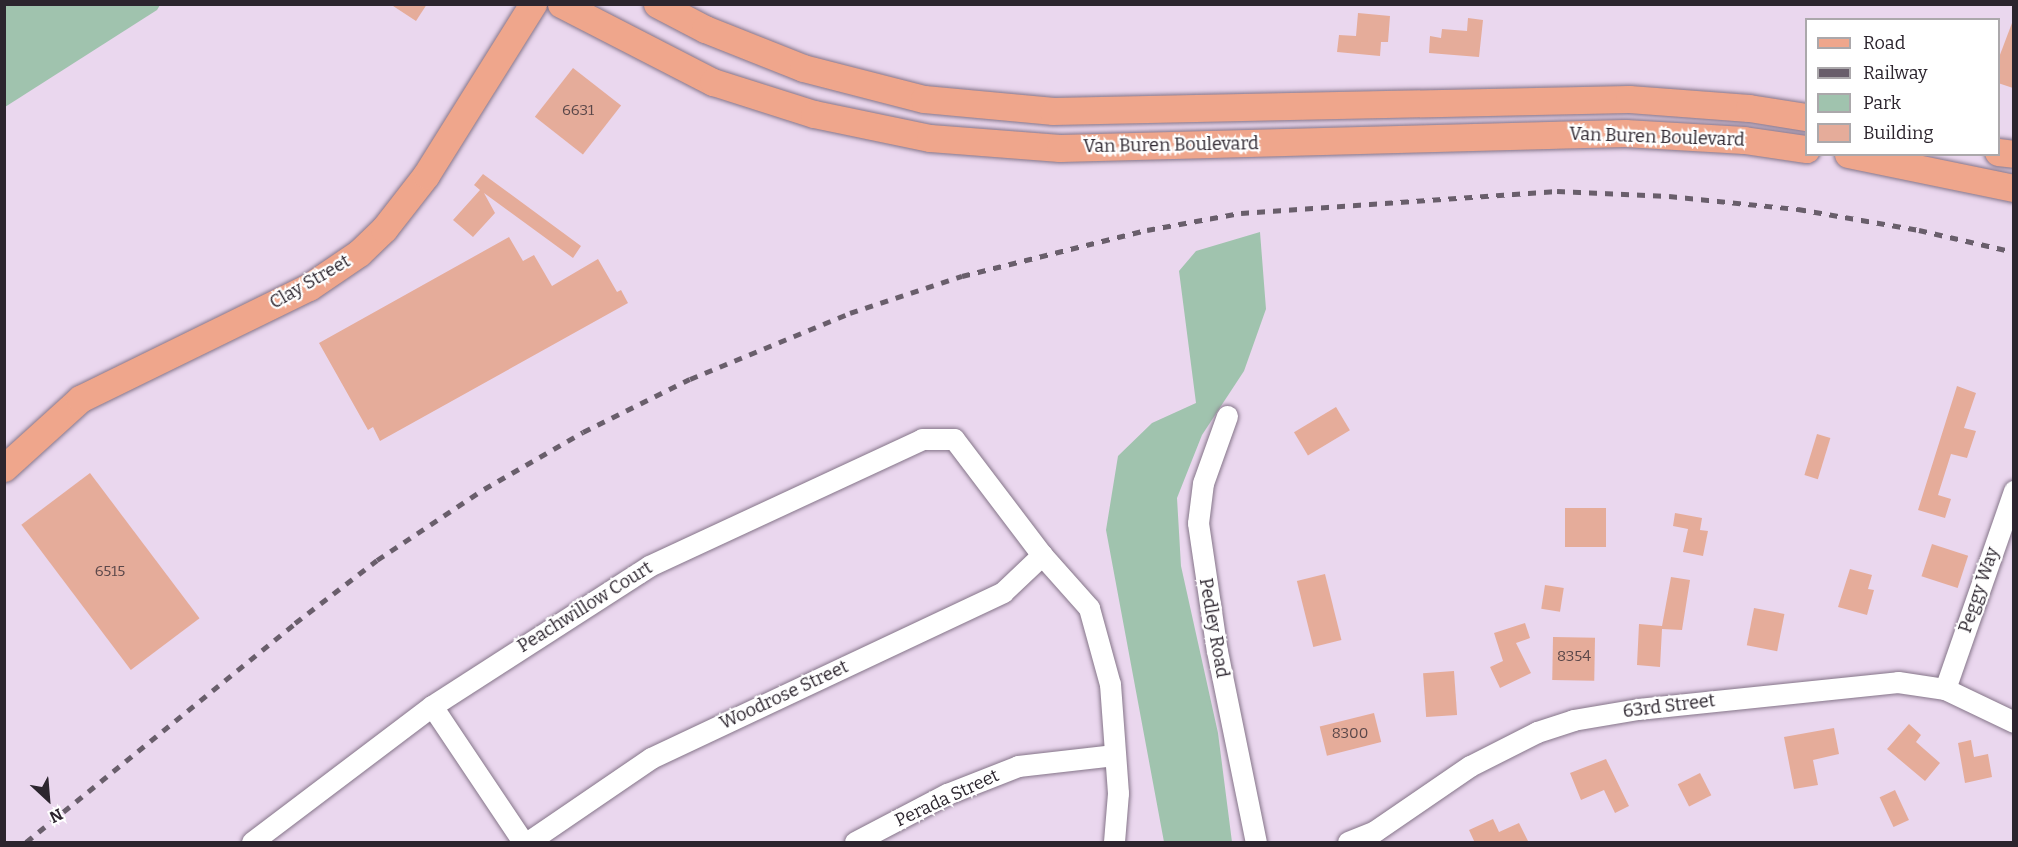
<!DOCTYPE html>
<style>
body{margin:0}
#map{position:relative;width:2018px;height:847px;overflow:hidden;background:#ead7ee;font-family:Bitter,serif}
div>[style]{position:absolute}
.green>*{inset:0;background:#a0c3ae}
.building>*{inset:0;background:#e5ac9a;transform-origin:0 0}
.roads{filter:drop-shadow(0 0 2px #857589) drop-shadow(0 0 2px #857589)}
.minor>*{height:21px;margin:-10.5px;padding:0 10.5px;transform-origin:10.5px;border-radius:10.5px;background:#fff}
.major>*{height:27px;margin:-13.5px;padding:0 13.5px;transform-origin:13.5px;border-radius:13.5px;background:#efa68c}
.rail>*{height:4.5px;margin-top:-2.25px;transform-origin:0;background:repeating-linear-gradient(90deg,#695e6b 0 8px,transparent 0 16px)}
span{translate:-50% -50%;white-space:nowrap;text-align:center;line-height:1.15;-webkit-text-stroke:4.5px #fff;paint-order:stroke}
.number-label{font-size:15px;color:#5a4749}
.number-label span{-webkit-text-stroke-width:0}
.street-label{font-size:18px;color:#2c252e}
.frame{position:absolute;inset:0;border:6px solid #2c252e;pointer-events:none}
.legend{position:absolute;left:1805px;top:18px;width:195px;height:138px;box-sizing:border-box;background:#fff;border:2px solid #aba8ab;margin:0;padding:8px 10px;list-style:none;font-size:18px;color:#2c252e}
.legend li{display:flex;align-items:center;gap:12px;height:30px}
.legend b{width:30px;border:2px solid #aba8ab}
.north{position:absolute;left:18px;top:769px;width:60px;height:60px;-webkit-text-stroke:4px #fff;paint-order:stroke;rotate:154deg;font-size:16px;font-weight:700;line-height:24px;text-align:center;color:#2c252e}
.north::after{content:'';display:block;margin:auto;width:21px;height:27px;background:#2c252e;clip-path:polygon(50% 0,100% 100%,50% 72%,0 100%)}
</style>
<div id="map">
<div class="green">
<div style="clip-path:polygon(5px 4px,160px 4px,160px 5px,157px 10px,5px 107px)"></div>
<div style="clip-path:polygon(1260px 232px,1266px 309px,1244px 371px,1202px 435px,1177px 498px,1181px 566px,1218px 733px,1232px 842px,1164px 842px,1106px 530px,1118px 456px,1152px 423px,1196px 403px,1179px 271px,1196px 251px)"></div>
</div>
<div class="building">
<div style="clip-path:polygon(390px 4px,427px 4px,416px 21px)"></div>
<div style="clip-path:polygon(1358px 13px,1390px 16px,1388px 42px,1381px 42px,1380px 56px,1337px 52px,1339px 35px,1356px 36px)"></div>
<div style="clip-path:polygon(1468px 18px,1483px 20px,1479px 57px,1429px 53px,1430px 36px,1441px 38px,1442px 29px,1467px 31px)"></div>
<div style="clip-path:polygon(2012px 23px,2013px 23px,2013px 88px,1998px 83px,1998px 60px)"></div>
<div style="left:573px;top:68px;width:61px;height:62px;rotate:38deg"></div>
<div style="clip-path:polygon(483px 174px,581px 246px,573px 258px,484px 193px,495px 213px,473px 237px,453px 220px,480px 190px,474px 185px)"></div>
<div style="clip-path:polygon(509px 237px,523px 261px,534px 255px,552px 286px,598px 259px,617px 292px,621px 290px,628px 303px,380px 441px,373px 427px,368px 430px,319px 343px)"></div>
<div style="clip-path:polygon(1957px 386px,1976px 393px,1964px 428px,1976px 431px,1967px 458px,1951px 454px,1938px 495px,1951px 499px,1945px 518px,1918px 510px)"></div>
<div style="left:1336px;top:407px;width:27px;height:49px;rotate:59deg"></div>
<div style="left:1817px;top:434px;width:14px;height:43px;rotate:17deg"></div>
<div style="left:90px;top:473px;width:182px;height:86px;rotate:53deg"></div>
<div style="left:1565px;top:508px;width:41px;height:39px"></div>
<div style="clip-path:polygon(1675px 513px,1702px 518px,1700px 530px,1708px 531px,1703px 556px,1683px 552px,1688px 529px,1673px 526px)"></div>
<div style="left:1932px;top:544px;width:38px;height:34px;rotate:18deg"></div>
<div style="clip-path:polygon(1850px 569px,1872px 575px,1868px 589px,1874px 590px,1867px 615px,1838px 607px)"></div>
<div style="left:1325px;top:574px;width:68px;height:29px;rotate:76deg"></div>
<div style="clip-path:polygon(1671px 577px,1690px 580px,1682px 630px,1662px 629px,1660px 667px,1637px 665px,1639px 624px,1662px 626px)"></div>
<div style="left:1545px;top:585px;width:19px;height:24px;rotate:9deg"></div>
<div style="left:1754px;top:608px;width:31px;height:38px;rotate:11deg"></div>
<div style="clip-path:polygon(1525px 623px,1530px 638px,1516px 643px,1531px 673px,1500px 688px,1490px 667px,1503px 661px,1494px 633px)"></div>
<div style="left:1553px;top:637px;width:42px;height:43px;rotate:1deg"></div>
<div style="left:1454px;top:671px;width:44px;height:31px;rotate:86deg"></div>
<div style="left:1374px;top:713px;width:30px;height:56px;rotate:76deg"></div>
<div style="clip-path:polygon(1909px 724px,1921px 735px,1916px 742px,1940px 763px,1925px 781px,1887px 749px)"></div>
<div style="clip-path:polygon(1834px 728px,1839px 754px,1813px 760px,1818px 785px,1794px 789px,1784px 737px)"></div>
<div style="clip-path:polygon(1971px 740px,1974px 757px,1988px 754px,1992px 777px,1965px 783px,1958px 743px)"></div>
<div style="clip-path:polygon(1606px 759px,1629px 806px,1615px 813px,1604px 790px,1581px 800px,1570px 773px)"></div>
<div style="left:1700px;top:773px;width:25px;height:25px;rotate:63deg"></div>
<div style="left:1895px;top:790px;width:33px;height:17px;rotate:65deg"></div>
<div style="clip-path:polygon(1493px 819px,1499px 832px,1519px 823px,1529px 843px,1475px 843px,1469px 830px)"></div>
</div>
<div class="roads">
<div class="minor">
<div style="left:1227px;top:416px;width:71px;rotate:109.7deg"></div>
<div style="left:1203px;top:483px;width:40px;rotate:97.1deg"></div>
<div style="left:1198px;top:523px;width:129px;rotate:81.6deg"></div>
<div style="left:1217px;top:651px;width:195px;rotate:78.5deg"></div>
<div style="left:1945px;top:689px;width:210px;rotate:-70.8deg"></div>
<div style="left:432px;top:706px;width:164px;rotate:56.2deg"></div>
<div style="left:252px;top:842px;width:226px;rotate:-37.1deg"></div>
<div style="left:432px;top:706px;width:258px;rotate:-32.8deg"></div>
<div style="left:649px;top:566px;width:301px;rotate:-24.9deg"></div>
<div style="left:922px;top:439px;width:32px"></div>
<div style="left:954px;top:439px;width:146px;rotate:52.8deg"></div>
<div style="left:1042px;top:555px;width:71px;rotate:48.4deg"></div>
<div style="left:1089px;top:608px;width:79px;rotate:74.6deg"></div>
<div style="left:1110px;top:684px;width:109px;rotate:85.8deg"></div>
<div style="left:1118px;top:793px;width:49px;rotate:94.7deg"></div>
<div style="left:528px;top:842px;width:149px;rotate:-34.3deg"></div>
<div style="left:651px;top:758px;width:389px;rotate:-25.2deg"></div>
<div style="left:1003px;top:592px;width:54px;rotate:-43.5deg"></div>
<div style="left:855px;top:842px;width:104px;rotate:-27.6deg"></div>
<div style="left:947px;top:794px;width:76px;rotate:-21.5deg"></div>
<div style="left:1018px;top:766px;width:97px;rotate:-6.5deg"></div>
<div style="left:1348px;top:842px;width:29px;rotate:-22deg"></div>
<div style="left:1375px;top:831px;width:115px;rotate:-34.4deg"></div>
<div style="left:1470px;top:766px;width:75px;rotate:-26.9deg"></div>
<div style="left:1537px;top:732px;width:38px;rotate:-18deg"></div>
<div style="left:1573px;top:720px;width:66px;rotate:-9.6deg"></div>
<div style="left:1638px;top:709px;width:261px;rotate:-5.9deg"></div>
<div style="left:1898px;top:682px;width:48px;rotate:8.5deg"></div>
<div style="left:1945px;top:689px;width:76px;rotate:25.6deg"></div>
</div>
<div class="major">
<div style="left:561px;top:4px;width:171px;rotate:27.2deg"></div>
<div style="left:713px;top:82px;width:106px;rotate:17.6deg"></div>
<div style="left:814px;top:114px;width:118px;rotate:11.7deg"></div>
<div style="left:930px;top:138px;width:130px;rotate:4.4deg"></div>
<div style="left:1060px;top:148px;width:565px;rotate:-1.52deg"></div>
<div style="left:1625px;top:133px;width:119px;rotate:3.4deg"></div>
<div style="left:1744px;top:140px;width:63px;rotate:8.3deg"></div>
<div style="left:657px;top:4px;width:54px;rotate:27.5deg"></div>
<div style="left:705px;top:29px;width:105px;rotate:21.7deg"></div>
<div style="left:803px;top:68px;width:125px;rotate:14.4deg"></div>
<div style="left:924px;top:99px;width:130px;rotate:5.3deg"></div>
<div style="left:1053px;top:111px;width:576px;rotate:-1.19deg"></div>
<div style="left:1629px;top:99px;width:120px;rotate:4.3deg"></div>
<div style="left:1749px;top:108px;width:58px;rotate:9deg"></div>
<div style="left:1998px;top:152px;width:16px;rotate:7deg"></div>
<div style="left:1848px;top:154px;width:169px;rotate:11.6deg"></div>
<div style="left:4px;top:468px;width:103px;rotate:-42.2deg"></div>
<div style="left:80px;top:399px;width:255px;rotate:-26.1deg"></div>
<div style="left:309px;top:287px;width:60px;rotate:-34.2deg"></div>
<div style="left:359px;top:253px;width:35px;rotate:-44deg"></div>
<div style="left:384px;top:229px;width:68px;rotate:-52.1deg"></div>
<div style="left:426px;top:175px;width:202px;rotate:-58deg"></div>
</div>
</div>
<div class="rail">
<div style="left:26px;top:842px;width:347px;rotate:-39.1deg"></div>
<div style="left:295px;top:623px;width:103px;rotate:-37.5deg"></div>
<div style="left:377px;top:560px;width:128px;rotate:-33.6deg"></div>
<div style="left:484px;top:489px;width:114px;rotate:-29.9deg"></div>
<div style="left:583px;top:432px;width:119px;rotate:-26.4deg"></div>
<div style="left:690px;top:379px;width:173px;rotate:-22.4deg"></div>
<div style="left:850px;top:313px;width:118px;rotate:-18.3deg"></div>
<div style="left:962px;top:276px;width:191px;rotate:-14deg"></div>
<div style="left:1147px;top:230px;width:96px;rotate:-10.3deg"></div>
<div style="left:1241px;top:213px;width:317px;rotate:-4deg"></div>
<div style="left:1557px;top:191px;width:112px;rotate:2.6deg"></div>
<div style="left:1669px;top:196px;width:130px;rotate:5.8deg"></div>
<div style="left:1798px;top:209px;width:123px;rotate:9.8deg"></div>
<div style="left:1919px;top:230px;width:98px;rotate:13deg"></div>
</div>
<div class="number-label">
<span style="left:578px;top:111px">6631</span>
<span style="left:110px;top:572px">6515</span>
<span style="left:1574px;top:657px">8354</span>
<span style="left:1350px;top:734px">8300</span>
</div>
<div class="street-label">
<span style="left:1657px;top:137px;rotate:2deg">Van Buren Boulevard</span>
<span style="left:1171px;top:145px;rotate:-1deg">Van Buren Boulevard</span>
<span style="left:310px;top:282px;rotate:-30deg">Clay Street</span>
<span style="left:1979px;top:590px;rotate:-71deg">Peggy Way</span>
<span style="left:585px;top:607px;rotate:-32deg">Peachwillow Court</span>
<span style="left:1214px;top:628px;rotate:80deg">Pedley Road</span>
<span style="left:784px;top:695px;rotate:-25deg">Woodrose Street</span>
<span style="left:1669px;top:706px;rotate:-7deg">63rd Street</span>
<span style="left:947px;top:798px;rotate:-25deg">Perada Street</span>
</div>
<div class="frame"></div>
<ul class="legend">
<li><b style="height:8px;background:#efa68c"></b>Road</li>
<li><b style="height:8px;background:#695e6b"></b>Railway</li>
<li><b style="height:16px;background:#a0c3ae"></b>Park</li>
<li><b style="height:16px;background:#e5ac9a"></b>Building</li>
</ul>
<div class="north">N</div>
</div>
